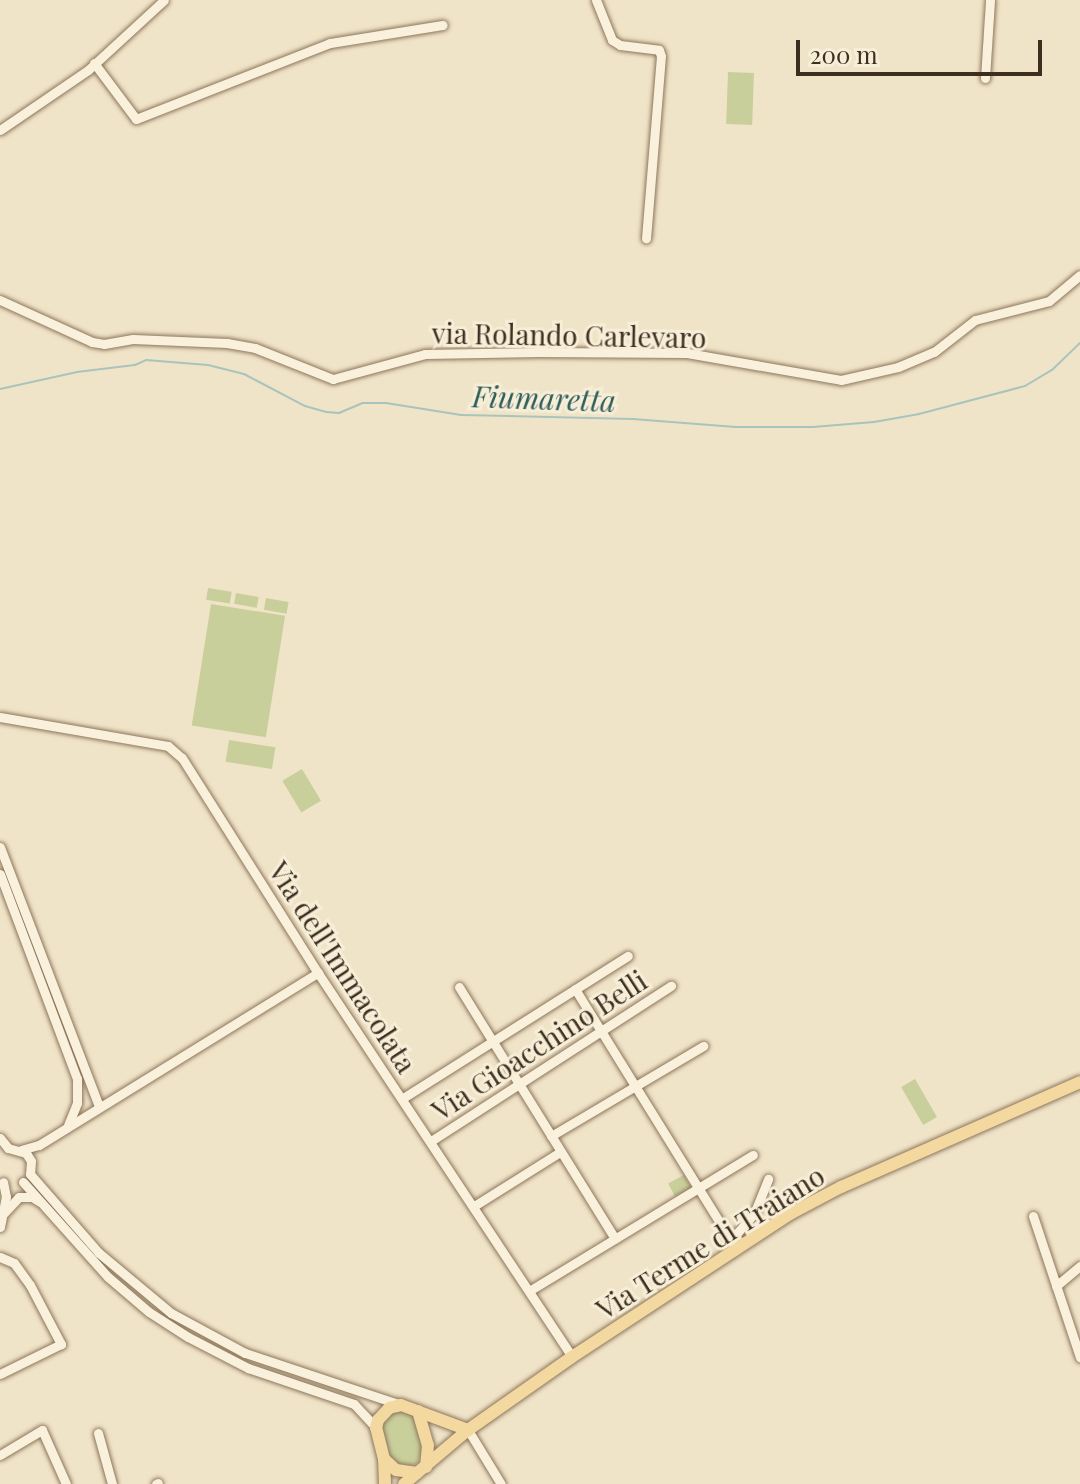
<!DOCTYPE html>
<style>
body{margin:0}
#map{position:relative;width:1080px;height:1484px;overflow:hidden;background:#f0e4c8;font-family:"Playfair Display",serif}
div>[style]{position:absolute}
.green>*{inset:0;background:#c9cf9b;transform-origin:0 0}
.stream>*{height:2px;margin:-1px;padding:0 1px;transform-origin:1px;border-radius:1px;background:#a9c4bc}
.roads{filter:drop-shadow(0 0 2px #8d765c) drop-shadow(0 0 2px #8d765c)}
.minor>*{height:9px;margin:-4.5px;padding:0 4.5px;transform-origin:4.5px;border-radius:4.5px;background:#faf1dc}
.major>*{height:12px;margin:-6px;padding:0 6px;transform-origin:6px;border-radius:6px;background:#f3d9a0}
span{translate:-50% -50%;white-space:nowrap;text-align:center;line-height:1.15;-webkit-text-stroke:6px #f7eed8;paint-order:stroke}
.street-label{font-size:28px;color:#3d2e20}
.water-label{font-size:30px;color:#2f5d5a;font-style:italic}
.scale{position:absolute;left:796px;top:40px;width:246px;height:36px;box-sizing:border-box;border:4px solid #3d2e20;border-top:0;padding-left:10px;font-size:24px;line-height:28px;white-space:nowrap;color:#3d2e20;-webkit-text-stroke:6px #f7eed8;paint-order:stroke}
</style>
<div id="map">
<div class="green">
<div style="left:728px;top:72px;width:26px;height:52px;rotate:2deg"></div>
<div style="left:208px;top:588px;width:24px;height:12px;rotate:9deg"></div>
<div style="left:236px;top:593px;width:23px;height:11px;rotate:10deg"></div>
<div style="left:266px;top:598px;width:23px;height:12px;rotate:10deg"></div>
<div style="left:211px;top:604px;width:75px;height:123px;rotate:9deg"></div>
<div style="left:229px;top:740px;width:47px;height:22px;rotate:9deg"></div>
<div style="left:302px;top:769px;width:37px;height:23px;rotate:59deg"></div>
<div style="left:915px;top:1079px;width:44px;height:16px;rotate:60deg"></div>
<div style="left:684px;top:1175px;width:15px;height:18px;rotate:62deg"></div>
<div style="clip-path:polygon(398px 1409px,413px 1415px,419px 1423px,423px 1450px,417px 1463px,407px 1467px,394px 1464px,386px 1452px,382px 1426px,384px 1420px)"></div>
</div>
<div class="stream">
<div style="left:0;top:389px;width:79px;rotate:-12.4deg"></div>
<div style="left:77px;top:372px;width:58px;rotate:-6.9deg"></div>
<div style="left:135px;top:365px;width:12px;rotate:-24deg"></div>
<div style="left:146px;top:360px;width:62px;rotate:4.6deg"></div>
<div style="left:208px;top:365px;width:37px;rotate:14deg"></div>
<div style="left:244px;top:374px;width:69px;rotate:27.7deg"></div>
<div style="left:305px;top:406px;width:22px;rotate:16deg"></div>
<div style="left:326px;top:412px;width:13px;rotate:4deg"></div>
<div style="left:339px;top:413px;width:25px;rotate:-23deg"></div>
<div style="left:362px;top:403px;width:24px"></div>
<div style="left:386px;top:403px;width:76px;rotate:9.1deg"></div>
<div style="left:461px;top:415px;width:172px;rotate:1.3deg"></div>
<div style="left:633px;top:419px;width:103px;rotate:4.4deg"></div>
<div style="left:736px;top:427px;width:77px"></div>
<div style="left:813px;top:427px;width:61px;rotate:-4.7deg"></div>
<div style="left:874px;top:422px;width:46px;rotate:-10.1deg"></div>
<div style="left:919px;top:414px;width:110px;rotate:-14.8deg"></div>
<div style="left:1025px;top:386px;width:31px;rotate:-31deg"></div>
<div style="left:1052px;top:370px;width:39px;rotate:-44deg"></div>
</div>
<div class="roads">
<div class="minor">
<div style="left:596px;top:0;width:43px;rotate:68.2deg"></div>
<div style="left:612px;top:40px;width:9px;rotate:32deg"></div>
<div style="left:620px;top:45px;width:39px;rotate:7deg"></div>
<div style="left:659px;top:50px;width:6px;rotate:72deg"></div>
<div style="left:661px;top:56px;width:183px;rotate:94.7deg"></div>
<div style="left:94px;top:63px;width:70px;rotate:53.1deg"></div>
<div style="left:136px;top:119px;width:208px;rotate:-21.4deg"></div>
<div style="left:330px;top:43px;width:114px;rotate:-9.1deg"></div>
<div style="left:985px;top:78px;width:78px;rotate:-86.3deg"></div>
<div style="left:0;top:130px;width:107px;rotate:-34.3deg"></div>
<div style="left:88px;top:70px;width:103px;rotate:-42.6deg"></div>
<div style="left:0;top:300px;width:101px;rotate:24.5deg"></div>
<div style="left:92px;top:342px;width:12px;rotate:9deg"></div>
<div style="left:104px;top:344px;width:29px;rotate:-10deg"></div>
<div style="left:133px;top:339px;width:94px;rotate:2.4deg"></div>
<div style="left:227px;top:343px;width:28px;rotate:10deg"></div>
<div style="left:255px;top:348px;width:84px;rotate:21.7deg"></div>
<div style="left:333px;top:379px;width:95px;rotate:-15.2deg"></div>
<div style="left:425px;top:354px;width:115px;rotate:-1deg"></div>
<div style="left:540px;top:352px;width:147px;rotate:0.4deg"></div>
<div style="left:687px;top:353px;width:156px;rotate:9.9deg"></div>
<div style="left:841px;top:380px;width:58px;rotate:-12.8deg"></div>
<div style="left:898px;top:367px;width:39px;rotate:-23deg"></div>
<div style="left:934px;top:352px;width:52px;rotate:-38deg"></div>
<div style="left:975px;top:320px;width:76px;rotate:-14.4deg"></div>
<div style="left:1049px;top:301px;width:40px;rotate:-40deg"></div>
<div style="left:0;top:717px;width:170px;rotate:9.8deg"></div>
<div style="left:168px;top:746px;width:18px;rotate:41deg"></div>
<div style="left:182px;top:758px;width:254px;rotate:57.7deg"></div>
<div style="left:318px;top:973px;width:460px;rotate:56.5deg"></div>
<div style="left:0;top:847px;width:277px;rotate:69.1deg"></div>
<div style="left:0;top:874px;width:219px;rotate:69.4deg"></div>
<div style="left:77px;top:1079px;width:24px;rotate:90deg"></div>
<div style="left:77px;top:1103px;width:24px;rotate:112deg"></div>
<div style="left:459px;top:987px;width:296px;rotate:58.2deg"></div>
<div style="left:575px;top:989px;width:306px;rotate:58.2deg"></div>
<div style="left:403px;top:1098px;width:266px;rotate:-32.3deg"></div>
<div style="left:551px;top:1136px;width:177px;rotate:-30.6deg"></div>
<div style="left:0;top:1138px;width:13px;rotate:51deg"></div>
<div style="left:8px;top:1148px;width:19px;rotate:16deg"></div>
<div style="left:26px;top:1153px;width:9px;rotate:58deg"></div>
<div style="left:31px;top:1161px;width:13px;rotate:94deg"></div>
<div style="left:30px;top:1174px;width:105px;rotate:48.9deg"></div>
<div style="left:99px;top:1253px;width:94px;rotate:39.8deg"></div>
<div style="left:171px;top:1313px;width:84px;rotate:28.4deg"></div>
<div style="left:245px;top:1353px;width:164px;rotate:18.4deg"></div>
<div style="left:431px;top:1141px;width:286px;rotate:-32.9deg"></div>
<div style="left:21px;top:1150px;width:19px;rotate:-16deg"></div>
<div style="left:39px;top:1145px;width:328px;rotate:-31.7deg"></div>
<div style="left:23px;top:1182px;width:127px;rotate:48.2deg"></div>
<div style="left:108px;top:1277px;width:54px;rotate:40.5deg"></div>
<div style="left:149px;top:1312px;width:46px;rotate:32.7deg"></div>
<div style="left:188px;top:1337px;width:68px;rotate:27.3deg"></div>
<div style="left:248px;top:1368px;width:112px;rotate:18.8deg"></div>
<div style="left:354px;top:1404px;width:33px;rotate:47deg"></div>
<div style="left:474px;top:1206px;width:102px;rotate:-32.1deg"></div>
<div style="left:4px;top:1213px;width:22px;rotate:-47deg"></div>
<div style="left:19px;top:1197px;width:13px"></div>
<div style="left:32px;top:1197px;width:9px;rotate:32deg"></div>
<div style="left:1033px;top:1216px;width:149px;rotate:71.6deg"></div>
<div style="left:0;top:1227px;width:31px;rotate:-79deg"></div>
<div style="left:6px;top:1197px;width:15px;rotate:-101deg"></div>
<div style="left:731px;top:1240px;width:35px;rotate:-49deg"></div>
<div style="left:754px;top:1214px;width:38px;rotate:-68deg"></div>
<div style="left:0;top:1257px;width:15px;rotate:23deg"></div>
<div style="left:14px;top:1263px;width:27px;rotate:54deg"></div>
<div style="left:30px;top:1285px;width:67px;rotate:62.3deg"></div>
<div style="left:61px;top:1344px;width:68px;rotate:153.8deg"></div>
<div style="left:1056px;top:1286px;width:31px;rotate:-40deg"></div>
<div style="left:529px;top:1291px;width:262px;rotate:-31.3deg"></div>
<div style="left:468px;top:1430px;width:63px;rotate:58.6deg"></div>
<div style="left:98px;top:1433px;width:53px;rotate:74.6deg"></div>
<div style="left:0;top:1455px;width:49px;rotate:-30.8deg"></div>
<div style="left:42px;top:1430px;width:59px;rotate:66deg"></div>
<div style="left:156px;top:1484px;width:2px;rotate:-27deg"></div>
</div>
<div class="major">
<div style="left:418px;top:1411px;width:35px;rotate:74deg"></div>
<div style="left:428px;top:1445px;width:22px;rotate:95deg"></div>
<div style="left:384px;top:1459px;width:16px;rotate:43deg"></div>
<div style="left:396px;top:1470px;width:21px;rotate:8deg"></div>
<div style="left:385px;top:1484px;width:25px;rotate:-92deg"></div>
<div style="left:384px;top:1459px;width:32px;rotate:-104deg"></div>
<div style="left:376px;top:1428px;width:8px;rotate:-76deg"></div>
<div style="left:378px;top:1420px;width:16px;rotate:-47deg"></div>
<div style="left:389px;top:1408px;width:12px;rotate:-14deg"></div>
<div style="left:401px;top:1405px;width:72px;rotate:20.5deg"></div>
<div style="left:404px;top:1484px;width:84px;rotate:-40.2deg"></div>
<div style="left:468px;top:1430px;width:127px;rotate:-35.1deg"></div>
<div style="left:572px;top:1357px;width:261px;rotate:-33.3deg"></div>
<div style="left:790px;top:1214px;width:58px;rotate:-27.9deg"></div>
<div style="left:841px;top:1187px;width:261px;rotate:-23.7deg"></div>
</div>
</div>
<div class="street-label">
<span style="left:569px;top:335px;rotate:1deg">via Rolando Carlevaro</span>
<span style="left:343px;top:967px;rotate:57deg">Via dell'Immacolata</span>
<span style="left:539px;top:1045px;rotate:-33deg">Via Gioacchino Belli</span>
<span style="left:710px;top:1242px;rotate:-32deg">Via Terme di Traiano</span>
</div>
<div class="water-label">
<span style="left:544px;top:398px;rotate:2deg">Fiumaretta</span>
</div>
<div class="scale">200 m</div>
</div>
